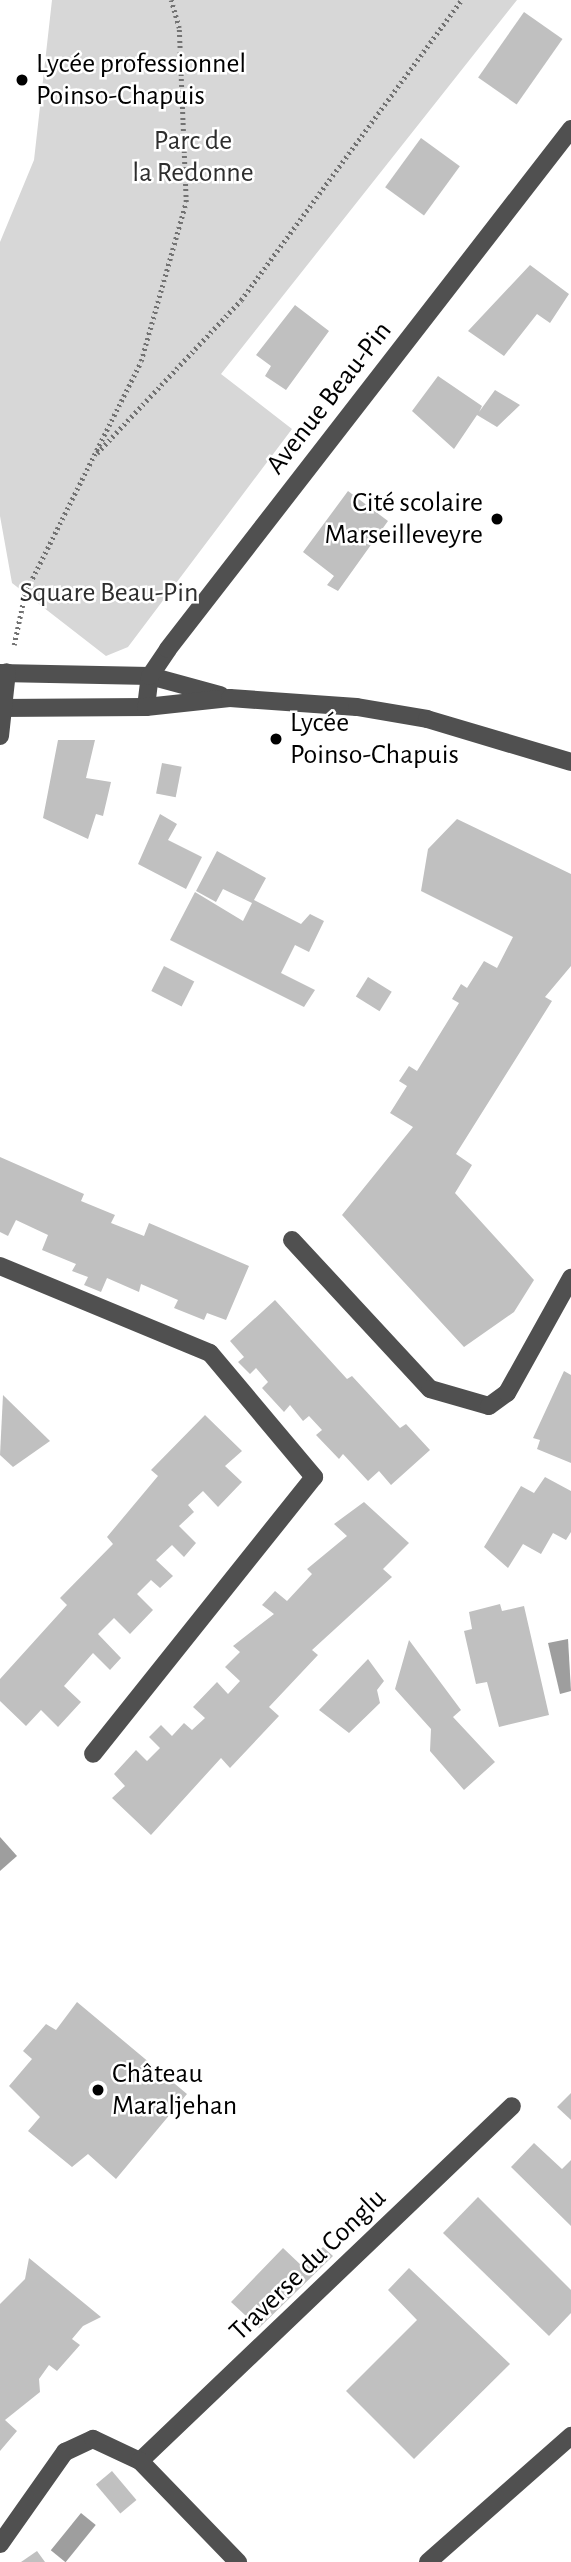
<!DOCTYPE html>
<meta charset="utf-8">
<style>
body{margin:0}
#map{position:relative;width:571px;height:2562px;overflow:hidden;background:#fff;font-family:"Alegreya Sans",sans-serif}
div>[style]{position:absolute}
.green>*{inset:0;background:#d7d7d7}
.water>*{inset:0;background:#9e9e9e;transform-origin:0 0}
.building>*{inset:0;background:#c0c0c0;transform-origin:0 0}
.path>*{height:4.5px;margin-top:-2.25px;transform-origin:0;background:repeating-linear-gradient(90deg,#727272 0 2px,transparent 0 5.5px)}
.minor>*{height:18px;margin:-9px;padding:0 9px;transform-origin:9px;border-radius:9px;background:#505050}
.dots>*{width:19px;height:19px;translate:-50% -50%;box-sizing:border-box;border:4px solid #fff;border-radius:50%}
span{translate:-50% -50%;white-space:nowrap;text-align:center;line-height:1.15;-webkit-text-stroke:5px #fff;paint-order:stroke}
.poi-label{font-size:28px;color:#000}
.left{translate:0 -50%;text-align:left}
.right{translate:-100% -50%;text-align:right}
.park-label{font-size:28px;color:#2e2e2e}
.street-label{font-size:28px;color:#000}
</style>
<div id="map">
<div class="green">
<div style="clip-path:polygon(52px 0,517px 0,221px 374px,292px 429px,128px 647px,106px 656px,12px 583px,0 516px,0 242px,34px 160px)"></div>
</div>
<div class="water">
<div style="clip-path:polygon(568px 1639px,571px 1691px,560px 1694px,548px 1643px)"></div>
<div style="clip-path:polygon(0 1837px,17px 1856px,0 1871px)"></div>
<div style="left:81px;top:2513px;width:19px;height:48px;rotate:39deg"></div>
</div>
<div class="building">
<div style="left:524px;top:12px;width:47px;height:80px;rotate:35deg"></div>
<div style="left:421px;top:138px;width:48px;height:61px;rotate:36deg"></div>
<div style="clip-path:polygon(530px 265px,569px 294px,550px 323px,537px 314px,504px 356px,468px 331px)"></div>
<div style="clip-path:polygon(295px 305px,329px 331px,286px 390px,265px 376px,271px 366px,256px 355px)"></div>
<div style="clip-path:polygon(438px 376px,482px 406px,479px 412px,495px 390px,520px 405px,497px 427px,477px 415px,454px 449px,412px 411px)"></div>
<div style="clip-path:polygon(348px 491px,388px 521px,338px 591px,327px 585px,334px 576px,303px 552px)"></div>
<div style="clip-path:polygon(58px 740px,95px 740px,86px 778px,111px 782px,103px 816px,96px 814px,88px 839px,43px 818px)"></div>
<div style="left:162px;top:763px;width:20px;height:31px;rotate:11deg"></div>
<div style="clip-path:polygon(160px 814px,177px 824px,168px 840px,202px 857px,186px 889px,138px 864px)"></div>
<div style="clip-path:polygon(457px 819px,571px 874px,571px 966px,545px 997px,552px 1001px,456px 1154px,472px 1165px,455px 1193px,534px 1280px,514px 1312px,464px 1347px,342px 1215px,413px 1127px,390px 1113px,407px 1086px,399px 1081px,409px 1066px,417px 1071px,459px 1003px,452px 999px,461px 984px,467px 988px,484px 961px,497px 968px,513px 937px,421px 891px,428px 849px)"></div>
<div style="clip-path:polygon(217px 851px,266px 878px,254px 900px,301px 924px,310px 914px,324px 921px,309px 952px,295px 945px,281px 973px,315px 990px,304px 1007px,170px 940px,195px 892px,243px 921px,252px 903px,223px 889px,216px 902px,196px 891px)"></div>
<div style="left:164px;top:966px;width:34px;height:28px;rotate:27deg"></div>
<div style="left:368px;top:977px;width:28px;height:23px;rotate:32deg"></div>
<div style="clip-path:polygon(0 1157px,84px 1194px,81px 1201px,115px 1215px,111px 1223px,144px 1236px,149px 1223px,249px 1266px,226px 1320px,207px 1313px,204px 1320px,174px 1308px,178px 1300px,141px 1284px,139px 1292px,107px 1278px,101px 1292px,84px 1285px,88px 1277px,72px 1271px,76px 1264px,42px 1250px,48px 1235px,16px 1220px,8px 1236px,0 1232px)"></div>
<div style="clip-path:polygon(275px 1300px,347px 1379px,352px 1376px,400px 1428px,406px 1424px,430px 1450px,391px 1485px,379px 1471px,368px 1481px,343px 1454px,339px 1459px,316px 1435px,322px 1430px,309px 1416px,303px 1421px,290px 1405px,284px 1412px,262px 1388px,268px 1382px,256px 1368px,250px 1374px,238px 1362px,244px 1357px,230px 1341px)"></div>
<div style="clip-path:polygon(564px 1371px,571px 1375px,571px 1463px,537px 1449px,540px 1440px,533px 1438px)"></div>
<div style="clip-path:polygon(3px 1395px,50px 1441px,13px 1467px,0 1455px)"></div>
<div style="clip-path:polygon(205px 1415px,242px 1451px,225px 1466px,242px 1482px,218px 1507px,203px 1491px,188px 1505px,194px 1512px,179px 1526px,196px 1543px,184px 1557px,172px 1545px,156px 1560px,173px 1576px,160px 1588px,151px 1580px,137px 1594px,153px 1610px,130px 1634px,114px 1618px,98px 1634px,121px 1658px,110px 1670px,93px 1653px,64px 1686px,81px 1702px,58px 1727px,41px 1710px,26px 1726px,0 1701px,0 1679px,67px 1605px,60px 1598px,113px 1544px,107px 1537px,158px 1476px,151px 1470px)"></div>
<div style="clip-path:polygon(545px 1477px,571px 1491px,571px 1532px,566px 1540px,553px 1533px,541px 1554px,523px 1544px,508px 1568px,484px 1547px,521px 1486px,534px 1493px)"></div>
<div style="clip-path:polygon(364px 1502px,409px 1543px,383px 1569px,392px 1577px,312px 1650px,318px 1655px,269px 1707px,279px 1716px,230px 1768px,221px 1758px,151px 1835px,112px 1798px,125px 1786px,114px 1774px,136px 1750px,147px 1761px,160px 1748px,149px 1737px,161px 1725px,172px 1736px,184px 1723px,192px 1730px,205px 1718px,193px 1707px,217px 1682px,228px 1694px,240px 1681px,225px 1667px,240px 1652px,233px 1646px,274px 1614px,262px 1605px,275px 1591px,287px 1601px,312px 1574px,307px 1569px,347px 1536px,334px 1524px)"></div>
<div style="clip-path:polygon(500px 1604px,502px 1611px,524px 1606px,549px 1715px,499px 1727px,487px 1682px,476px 1684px,464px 1631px,472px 1629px,469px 1612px)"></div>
<div style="clip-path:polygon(409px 1640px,461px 1710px,453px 1717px,495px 1762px,464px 1790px,430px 1751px,431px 1729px,395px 1689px)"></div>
<div style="clip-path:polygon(368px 1659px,384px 1681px,377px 1690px,380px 1703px,349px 1733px,319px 1710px)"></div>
<div style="clip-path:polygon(77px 2002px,187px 2094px,116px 2179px,88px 2154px,72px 2167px,28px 2131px,40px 2117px,9px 2086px,32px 2059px,23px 2051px,46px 2024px,56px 2030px)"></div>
<div style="clip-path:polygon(571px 2093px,571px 2120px,557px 2107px)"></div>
<div style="clip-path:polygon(534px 2143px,562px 2169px,571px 2160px,571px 2226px,511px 2167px)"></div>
<div style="clip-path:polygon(478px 2197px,571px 2290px,571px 2313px,549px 2336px,443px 2233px)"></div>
<div style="clip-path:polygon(323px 2247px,333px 2256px,259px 2328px,231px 2302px,283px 2248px,302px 2266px)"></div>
<div style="clip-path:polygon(29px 2258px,101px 2317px,83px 2326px,72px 2339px,80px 2345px,57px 2371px,49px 2365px,39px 2379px,40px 2392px,5px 2420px,17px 2431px,0 2451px,0 2304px,25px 2279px)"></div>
<div style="clip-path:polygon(409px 2268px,510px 2364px,414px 2459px,346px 2391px,417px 2320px,388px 2290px)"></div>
<div style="left:112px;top:2471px;width:38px;height:21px;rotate:50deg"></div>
<div style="clip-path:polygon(37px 2551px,45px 2562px,21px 2562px)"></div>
</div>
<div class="path">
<div style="left:97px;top:453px;width:210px;rotate:-46.7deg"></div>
<div style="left:241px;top:300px;width:372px;rotate:-53.7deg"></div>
<div style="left:14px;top:645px;width:53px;rotate:-78.1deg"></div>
<div style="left:25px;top:593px;width:259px;rotate:-63.4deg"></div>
<div style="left:141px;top:361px;width:165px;rotate:-74.2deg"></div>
<div style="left:186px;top:202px;width:174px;rotate:-92.3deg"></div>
<div style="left:179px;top:28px;width:29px;rotate:-106deg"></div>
</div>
<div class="minor">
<div style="left:0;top:673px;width:150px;rotate:1.1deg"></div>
<div style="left:150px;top:676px;width:73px;rotate:15.2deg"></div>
<div style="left:146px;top:707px;width:31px;rotate:-83deg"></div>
<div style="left:150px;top:676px;width:32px;rotate:-56deg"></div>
<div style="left:168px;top:649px;width:658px;rotate:-52.22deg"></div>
<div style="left:0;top:708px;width:146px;rotate:-0.4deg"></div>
<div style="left:146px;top:707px;width:84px;rotate:-6.1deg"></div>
<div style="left:230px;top:698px;width:127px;rotate:4.1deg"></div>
<div style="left:357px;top:707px;width:71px;rotate:9.7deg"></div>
<div style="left:427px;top:719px;width:150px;rotate:16.6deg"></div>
<div style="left:0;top:736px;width:64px;rotate:-83.8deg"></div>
<div style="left:292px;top:1240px;width:203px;rotate:47.2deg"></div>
<div style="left:430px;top:1389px;width:61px;rotate:16.1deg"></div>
<div style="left:489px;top:1406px;width:22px;rotate:-36deg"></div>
<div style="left:507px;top:1393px;width:132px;rotate:-60.9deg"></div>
<div style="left:0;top:1266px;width:227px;rotate:22.5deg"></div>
<div style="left:210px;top:1353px;width:162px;rotate:50deg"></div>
<div style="left:314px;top:1477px;width:354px;rotate:128.6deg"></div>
<div style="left:140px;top:2461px;width:514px;rotate:-43.66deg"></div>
<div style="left:0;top:2544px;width:113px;rotate:-54.8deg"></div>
<div style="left:65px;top:2452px;width:31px;rotate:-25deg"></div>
<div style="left:93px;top:2439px;width:52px;rotate:25.1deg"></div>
<div style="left:140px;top:2461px;width:141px;rotate:45.9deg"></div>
<div style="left:428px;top:2562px;width:191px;rotate:-41.4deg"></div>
</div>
<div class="dots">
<div style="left:22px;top:80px;background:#000"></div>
<div style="left:497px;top:519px;background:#000"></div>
<div style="left:276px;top:739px;background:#000"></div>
<div style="left:98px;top:2090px;background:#000"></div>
</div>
<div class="poi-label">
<span class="left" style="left:36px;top:80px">Lycée professionnel<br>Poinso-Chapuis</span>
<span class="right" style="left:483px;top:519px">Cité scolaire<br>Marseilleveyre</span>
<span class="left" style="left:290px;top:739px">Lycée<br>Poinso-Chapuis</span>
<span class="left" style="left:112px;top:2090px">Château<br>Maraljehan</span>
</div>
<div class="park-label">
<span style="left:193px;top:157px">Parc de<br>la Redonne</span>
<span style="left:109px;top:593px">Square Beau-Pin</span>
</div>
<div class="street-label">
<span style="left:329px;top:398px;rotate:-52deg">Avenue Beau-Pin</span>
<span style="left:308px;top:2265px;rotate:-44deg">Traverse du Conglu</span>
</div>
</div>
